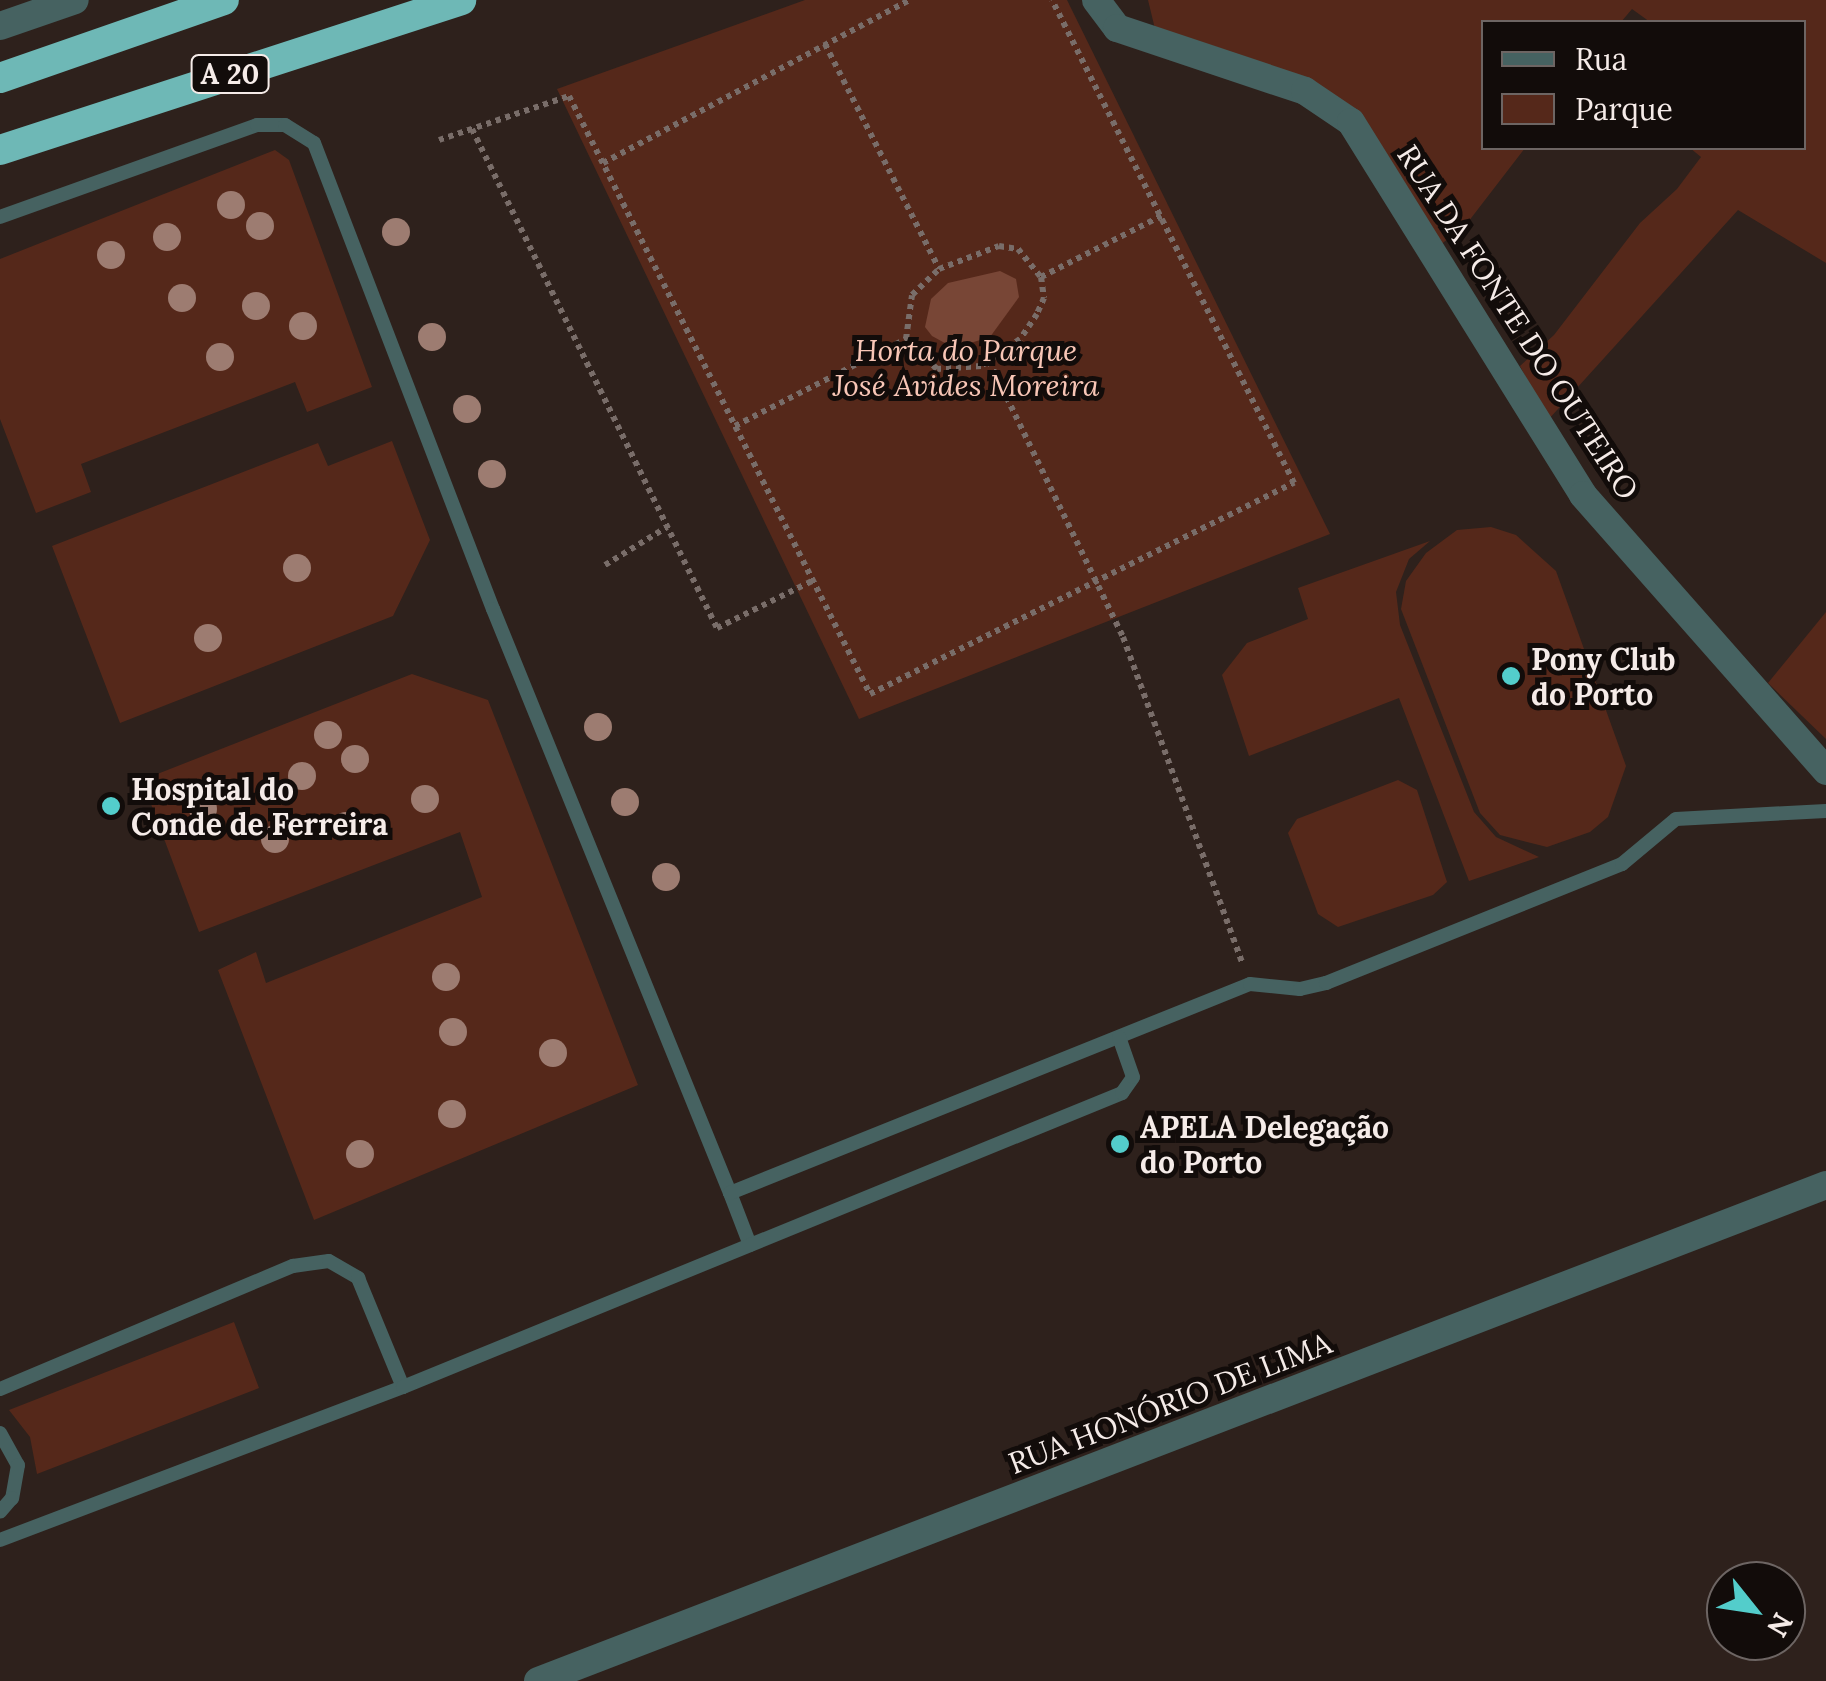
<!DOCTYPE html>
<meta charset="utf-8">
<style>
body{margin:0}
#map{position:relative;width:1826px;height:1681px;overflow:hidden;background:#2e211c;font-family:Lora,serif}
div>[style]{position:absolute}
.green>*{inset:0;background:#55281a}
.water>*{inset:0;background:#784636}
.path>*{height:6px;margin-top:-3px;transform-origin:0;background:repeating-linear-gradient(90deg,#796d69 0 5px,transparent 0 10px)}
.service>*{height:14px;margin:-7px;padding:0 7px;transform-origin:7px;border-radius:7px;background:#466261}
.minor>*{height:28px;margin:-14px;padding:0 14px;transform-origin:14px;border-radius:14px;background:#466261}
.motorway>*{height:30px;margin:-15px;padding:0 15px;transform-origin:15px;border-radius:15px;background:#6eb8b6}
.trees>*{width:28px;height:28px;margin:-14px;border-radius:50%;background:#9d7c71}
.dots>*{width:28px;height:28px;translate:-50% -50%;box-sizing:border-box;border:5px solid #120c0a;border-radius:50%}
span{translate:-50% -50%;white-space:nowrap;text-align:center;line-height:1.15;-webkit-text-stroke:10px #120c0a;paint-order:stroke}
.shield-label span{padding:2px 8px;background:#120c0a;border:2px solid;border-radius:8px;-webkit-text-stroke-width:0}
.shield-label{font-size:28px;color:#f5ebe8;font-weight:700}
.street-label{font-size:30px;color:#f5ebe8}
.park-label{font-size:30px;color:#f8c6b6;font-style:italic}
.poi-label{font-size:30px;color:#f5ebe8;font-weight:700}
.left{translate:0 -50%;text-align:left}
.legend{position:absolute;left:1481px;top:20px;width:325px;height:130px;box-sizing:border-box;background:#120c0a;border:2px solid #6d6563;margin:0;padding:12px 18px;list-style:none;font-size:30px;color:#f5ebe8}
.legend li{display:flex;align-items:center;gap:20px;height:50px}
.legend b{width:50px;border:2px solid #6d6563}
.north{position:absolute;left:1706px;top:1561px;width:100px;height:100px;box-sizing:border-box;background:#120c0a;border:2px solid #6d6563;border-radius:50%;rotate:120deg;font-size:28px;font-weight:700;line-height:40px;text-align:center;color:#f5ebe8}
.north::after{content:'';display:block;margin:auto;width:35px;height:45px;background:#53cdcb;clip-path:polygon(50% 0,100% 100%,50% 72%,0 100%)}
</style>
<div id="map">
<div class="green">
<div style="clip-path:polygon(805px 0,1067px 0,1330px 534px,859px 719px,557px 89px)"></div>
<div style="clip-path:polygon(1148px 0,1826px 0,1826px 263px,1738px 210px,1548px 420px,1520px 366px,1554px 335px,1640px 223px,1677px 189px,1701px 157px,1690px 148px,1804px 148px,1804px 22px,1650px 22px,1632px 9px,1621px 22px,1484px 22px,1484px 148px,1525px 148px,1465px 226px,1436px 248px,1364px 124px,1157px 37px)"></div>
<div style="clip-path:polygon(275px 150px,289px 160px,372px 387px,307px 412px,295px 382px,81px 464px,91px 492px,36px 513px,0 419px,0 259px)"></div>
<div style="clip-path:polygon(392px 441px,430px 540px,393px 616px,120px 723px,52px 546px,318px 443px,328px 466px)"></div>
<div style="clip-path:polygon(1491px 527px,1516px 535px,1556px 571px,1626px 766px,1608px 817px,1590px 832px,1547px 847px,1500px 835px,1480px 813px,1401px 609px,1406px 581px,1426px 553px,1457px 530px)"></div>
<div style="clip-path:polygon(1430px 541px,1409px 559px,1396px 592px,1400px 625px,1474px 812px,1496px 837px,1539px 857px,1469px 881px,1399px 698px,1249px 756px,1222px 675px,1247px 643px,1308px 619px,1298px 588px)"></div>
<div style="clip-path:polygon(1826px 612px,1826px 739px,1768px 683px)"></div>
<div style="clip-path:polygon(412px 674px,488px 700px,638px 1085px,314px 1220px,218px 970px,256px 952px,266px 983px,482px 897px,460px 832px,199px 932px,142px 780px)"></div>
<div style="clip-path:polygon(1398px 780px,1417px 790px,1447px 882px,1433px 895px,1338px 927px,1318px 914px,1288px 833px,1297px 819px)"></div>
<div style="clip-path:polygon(234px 1322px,259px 1388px,37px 1474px,30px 1437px,9px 1410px)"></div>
</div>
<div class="water">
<div style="clip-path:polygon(1000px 271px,1016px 279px,1019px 297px,990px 337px,954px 348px,932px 336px,925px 327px,931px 299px,948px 283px)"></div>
</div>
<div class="path">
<div style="left:825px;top:44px;width:252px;rotate:63.1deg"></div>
<div style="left:472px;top:129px;width:556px;rotate:63.85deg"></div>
<div style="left:717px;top:628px;width:106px;rotate:-26.3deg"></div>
<div style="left:439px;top:140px;width:137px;rotate:-18.7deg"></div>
<div style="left:569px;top:96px;width:669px;rotate:63.28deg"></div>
<div style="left:870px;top:694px;width:474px;rotate:-26.5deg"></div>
<div style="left:1294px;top:483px;width:540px;rotate:-116.61deg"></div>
<div style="left:603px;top:163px;width:347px;rotate:-28deg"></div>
<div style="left:999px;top:246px;width:19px;rotate:9deg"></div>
<div style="left:1018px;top:249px;width:36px;rotate:51deg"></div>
<div style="left:1041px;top:277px;width:21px;rotate:82deg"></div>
<div style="left:1044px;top:298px;width:17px;rotate:114deg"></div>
<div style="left:1037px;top:314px;width:30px;rotate:124deg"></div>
<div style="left:1020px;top:339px;width:47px;rotate:145.3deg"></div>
<div style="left:981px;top:366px;width:44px;rotate:176.1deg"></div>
<div style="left:937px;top:369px;width:43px;rotate:-135.9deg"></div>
<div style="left:906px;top:339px;width:44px;rotate:-82.2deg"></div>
<div style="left:912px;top:295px;width:37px;rotate:-44deg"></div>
<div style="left:939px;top:269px;width:64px;rotate:-21deg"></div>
<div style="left:1041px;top:277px;width:135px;rotate:-26.9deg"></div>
<div style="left:989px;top:361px;width:307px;rotate:64.1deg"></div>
<div style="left:1123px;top:637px;width:347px;rotate:69.9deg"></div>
<div style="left:735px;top:426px;width:192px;rotate:-27deg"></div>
<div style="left:605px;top:565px;width:73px;rotate:-31.5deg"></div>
</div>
<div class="service">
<div style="left:0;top:217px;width:273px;rotate:-19.7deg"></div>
<div style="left:257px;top:125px;width:28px"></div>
<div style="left:285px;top:125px;width:34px;rotate:32deg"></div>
<div style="left:314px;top:143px;width:499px;rotate:69deg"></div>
<div style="left:493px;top:609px;width:630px;rotate:67.91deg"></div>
<div style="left:750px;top:1245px;width:56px;rotate:-111deg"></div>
<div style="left:730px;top:1193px;width:560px;rotate:-21.9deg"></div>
<div style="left:1250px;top:984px;width:50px;rotate:5.7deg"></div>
<div style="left:1300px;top:989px;width:27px;rotate:-13deg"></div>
<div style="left:1326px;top:983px;width:319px;rotate:-21.9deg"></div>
<div style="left:1622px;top:864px;width:70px;rotate:-39.8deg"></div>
<div style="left:1676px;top:819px;width:150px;rotate:-3.1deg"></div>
<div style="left:0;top:1389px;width:318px;rotate:-22.8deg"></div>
<div style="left:293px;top:1266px;width:36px;rotate:-8deg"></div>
<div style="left:329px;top:1261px;width:34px;rotate:30deg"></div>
<div style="left:358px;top:1278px;width:118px;rotate:67.6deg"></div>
<div style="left:0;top:1433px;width:37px;rotate:61deg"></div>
<div style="left:18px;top:1465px;width:34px;rotate:100deg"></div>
<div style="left:12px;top:1498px;width:18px;rotate:131deg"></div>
<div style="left:0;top:1540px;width:431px;rotate:-20.8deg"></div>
<div style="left:403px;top:1387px;width:777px;rotate:-22.24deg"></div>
<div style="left:1122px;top:1093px;width:19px;rotate:-55deg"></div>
<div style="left:1133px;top:1077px;width:42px;rotate:-109.3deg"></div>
</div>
<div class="minor">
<div style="left:1096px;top:0;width:35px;rotate:53deg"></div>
<div style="left:1117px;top:28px;width:198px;rotate:18.5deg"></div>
<div style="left:1305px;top:91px;width:55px;rotate:34deg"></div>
<div style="left:1351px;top:122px;width:439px;rotate:58.1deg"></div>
<div style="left:1583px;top:495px;width:368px;rotate:48.6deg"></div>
<div style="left:0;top:26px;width:79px;rotate:-19.1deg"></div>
<div style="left:538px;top:1681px;width:1380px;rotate:-21.06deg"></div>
</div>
<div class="motorway">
<div style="left:0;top:78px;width:237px;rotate:-19.2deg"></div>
<div style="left:0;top:150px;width:485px;rotate:-18deg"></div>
</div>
<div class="trees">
<div style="left:231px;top:205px"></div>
<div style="left:260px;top:226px"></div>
<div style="left:396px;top:232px"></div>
<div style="left:167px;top:237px"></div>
<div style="left:111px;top:255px"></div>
<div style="left:182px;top:298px"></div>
<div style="left:256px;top:306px"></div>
<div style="left:303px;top:326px"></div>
<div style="left:432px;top:337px"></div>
<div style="left:220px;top:357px"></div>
<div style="left:467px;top:409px"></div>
<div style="left:492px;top:474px"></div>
<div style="left:297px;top:568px"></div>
<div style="left:208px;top:638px"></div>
<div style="left:598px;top:727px"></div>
<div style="left:328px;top:735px"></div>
<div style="left:355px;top:759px"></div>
<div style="left:302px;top:776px"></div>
<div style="left:425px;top:799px"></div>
<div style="left:625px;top:802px"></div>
<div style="left:203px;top:809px"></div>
<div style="left:346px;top:826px"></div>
<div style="left:275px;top:839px"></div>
<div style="left:666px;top:877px"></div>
<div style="left:446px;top:977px"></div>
<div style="left:453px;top:1032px"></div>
<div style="left:553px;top:1053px"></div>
<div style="left:452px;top:1114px"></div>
<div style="left:360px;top:1154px"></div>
</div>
<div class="dots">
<div style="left:1511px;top:676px;background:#53cdcb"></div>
<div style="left:111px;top:806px;background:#53cdcb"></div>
<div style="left:1120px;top:1144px;background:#53cdcb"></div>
</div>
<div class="shield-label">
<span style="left:230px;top:74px">A 20</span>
</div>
<div class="street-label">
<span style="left:1518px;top:322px;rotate:57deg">RUA DA FONTE DO OUTEIRO</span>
<span style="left:1170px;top:1403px;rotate:-21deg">RUA HONÓRIO DE LIMA</span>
</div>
<div class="park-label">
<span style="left:966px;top:367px">Horta do Parque<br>José Avides Moreira</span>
</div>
<div class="poi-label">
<span class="left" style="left:1531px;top:676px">Pony Club<br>do Porto</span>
<span class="left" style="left:131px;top:806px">Hospital do<br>Conde de Ferreira</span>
<span class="left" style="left:1140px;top:1144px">APELA Delegação<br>do Porto</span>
</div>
<ul class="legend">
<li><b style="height:12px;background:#466261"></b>Rua</li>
<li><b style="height:28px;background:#55281a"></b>Parque</li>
</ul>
<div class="north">N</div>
</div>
